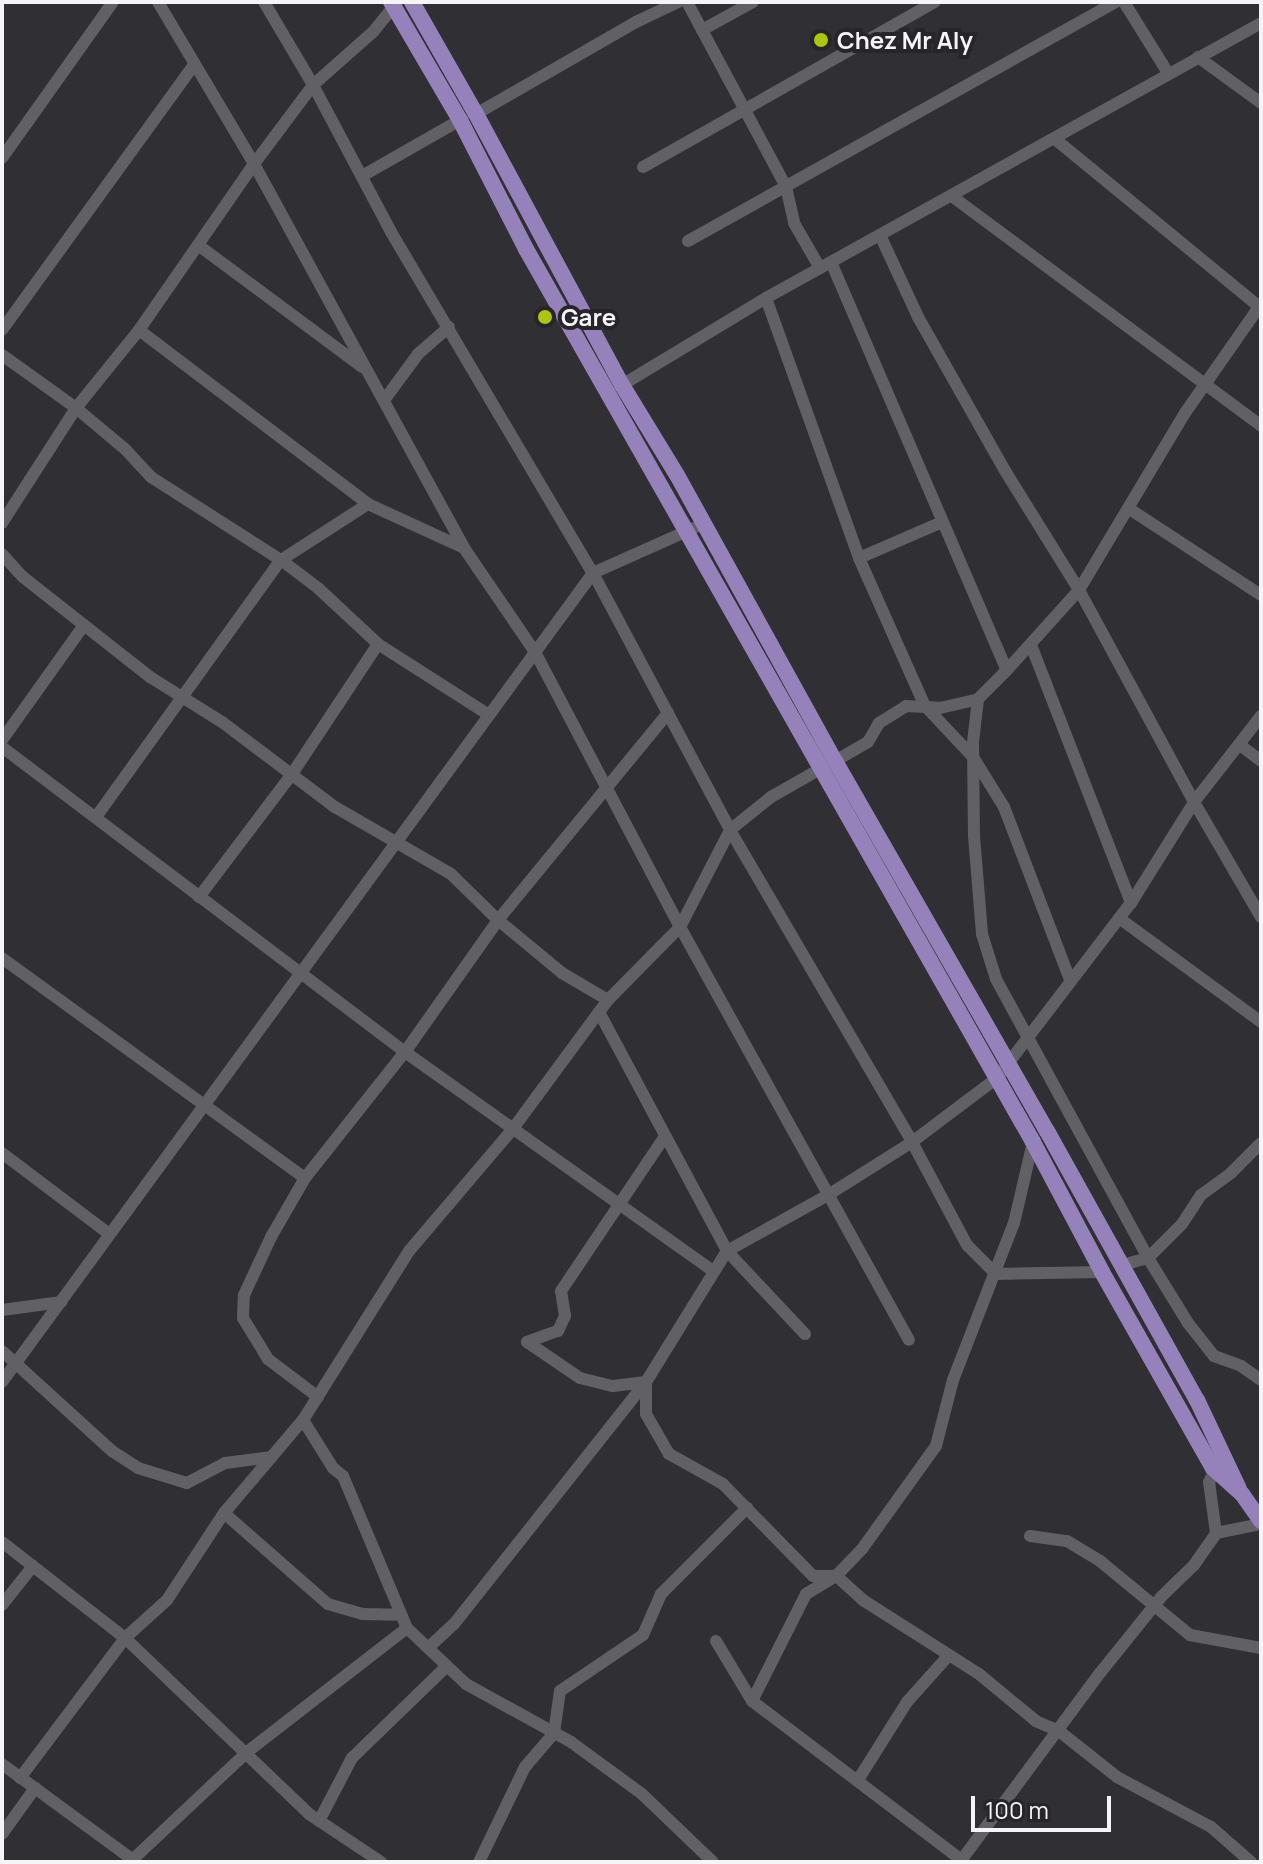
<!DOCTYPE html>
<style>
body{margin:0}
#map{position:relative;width:1263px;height:1864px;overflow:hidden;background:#302f34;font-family:Manrope,sans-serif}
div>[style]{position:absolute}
.minor>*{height:12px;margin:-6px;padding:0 6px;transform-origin:6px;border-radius:6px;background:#616065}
.major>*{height:16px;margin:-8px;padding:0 8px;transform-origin:8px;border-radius:8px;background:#9682bb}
.dots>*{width:22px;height:22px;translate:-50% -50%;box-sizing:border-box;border:4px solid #27252a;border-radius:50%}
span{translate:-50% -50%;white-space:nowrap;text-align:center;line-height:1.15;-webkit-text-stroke:8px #27252a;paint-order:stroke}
.poi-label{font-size:24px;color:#f5f4f7;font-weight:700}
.left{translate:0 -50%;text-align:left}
.frame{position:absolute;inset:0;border:4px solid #f5f4f7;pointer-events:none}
.scale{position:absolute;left:971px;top:1796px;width:140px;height:36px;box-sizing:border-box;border:4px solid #f5f4f7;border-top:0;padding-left:10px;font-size:24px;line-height:28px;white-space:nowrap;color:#f5f4f7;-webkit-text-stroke:6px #27252a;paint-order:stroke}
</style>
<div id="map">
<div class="minor">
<div style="left:158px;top:2px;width:188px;rotate:59.3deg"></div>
<div style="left:254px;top:164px;width:438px;rotate:61.3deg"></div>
<div style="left:464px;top:548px;width:126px;rotate:55.7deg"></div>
<div style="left:535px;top:652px;width:311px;rotate:62.2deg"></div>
<div style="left:680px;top:927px;width:472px;rotate:61deg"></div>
<div style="left:264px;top:2px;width:96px;rotate:59.4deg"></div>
<div style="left:313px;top:85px;width:166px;rotate:62deg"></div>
<div style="left:391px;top:232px;width:396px;rotate:59.4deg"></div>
<div style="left:593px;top:573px;width:291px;rotate:61.9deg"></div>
<div style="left:730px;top:830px;width:361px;rotate:59.7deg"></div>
<div style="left:912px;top:1142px;width:117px;rotate:61.9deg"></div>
<div style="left:967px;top:1245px;width:41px;rotate:45deg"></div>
<div style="left:996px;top:1274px;width:106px;rotate:-1.1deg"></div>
<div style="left:687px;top:2px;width:210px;rotate:61.8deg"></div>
<div style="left:786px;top:187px;width:37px;rotate:77deg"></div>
<div style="left:794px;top:223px;width:52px;rotate:60deg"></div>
<div style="left:1124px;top:2px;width:84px;rotate:58.2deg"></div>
<div style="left:702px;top:30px;width:58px;rotate:-28.8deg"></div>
<div style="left:1198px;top:57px;width:78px;rotate:36.1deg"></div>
<div style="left:476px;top:114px;width:185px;rotate:-29.9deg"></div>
<div style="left:636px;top:22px;width:47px;rotate:-25.5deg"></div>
<div style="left:1055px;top:139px;width:266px;rotate:39.4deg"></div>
<div style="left:2px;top:158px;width:191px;rotate:-54.6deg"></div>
<div style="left:643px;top:167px;width:335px;rotate:-29.5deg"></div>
<div style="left:362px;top:176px;width:113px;rotate:-29.7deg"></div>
<div style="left:953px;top:197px;width:384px;rotate:36.6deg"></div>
<div style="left:880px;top:235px;width:90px;rotate:65.1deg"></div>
<div style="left:918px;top:317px;width:175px;rotate:60.5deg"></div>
<div style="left:1004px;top:469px;width:142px;rotate:58.2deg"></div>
<div style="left:1079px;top:590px;width:241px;rotate:61.5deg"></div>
<div style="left:1194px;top:802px;width:133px;rotate:59.8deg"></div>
<div style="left:688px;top:241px;width:490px;rotate:-29.2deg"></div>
<div style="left:198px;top:245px;width:204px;rotate:36.6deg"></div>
<div style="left:831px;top:262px;width:444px;rotate:66.7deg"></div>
<div style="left:766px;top:298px;width:276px;rotate:70.3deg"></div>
<div style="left:859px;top:558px;width:162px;rotate:66deg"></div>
<div style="left:925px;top:706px;width:70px;rotate:46.7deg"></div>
<div style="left:973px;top:757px;width:59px;rotate:58.2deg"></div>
<div style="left:1004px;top:807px;width:185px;rotate:69.1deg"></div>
<div style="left:2px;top:330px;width:327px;rotate:-54.1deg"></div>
<div style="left:139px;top:330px;width:288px;rotate:37.2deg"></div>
<div style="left:368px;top:504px;width:106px;rotate:24.6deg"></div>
<div style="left:2px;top:355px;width:91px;rotate:35.6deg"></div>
<div style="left:76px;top:408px;width:64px;rotate:39.9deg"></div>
<div style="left:125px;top:449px;width:38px;rotate:47deg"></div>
<div style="left:151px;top:477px;width:154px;rotate:32.6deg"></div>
<div style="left:281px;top:560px;width:46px;rotate:37.1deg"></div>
<div style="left:318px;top:588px;width:82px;rotate:43deg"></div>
<div style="left:378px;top:644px;width:132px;rotate:32.6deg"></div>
<div style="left:622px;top:385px;width:168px;rotate:-31.1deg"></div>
<div style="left:766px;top:298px;width:566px;rotate:-29.05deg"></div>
<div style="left:385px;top:399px;width:56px;rotate:-53.7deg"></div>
<div style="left:418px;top:354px;width:41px;rotate:-41.1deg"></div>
<div style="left:1128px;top:508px;width:159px;rotate:33.2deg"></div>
<div style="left:2px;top:523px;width:137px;rotate:-57.2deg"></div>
<div style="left:76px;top:408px;width:100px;rotate:-51.1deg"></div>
<div style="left:139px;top:330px;width:202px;rotate:-55.3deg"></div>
<div style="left:254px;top:164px;width:99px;rotate:-53.2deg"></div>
<div style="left:313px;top:85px;width:80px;rotate:-41.5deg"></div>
<div style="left:373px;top:32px;width:38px;rotate:-51deg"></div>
<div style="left:2px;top:554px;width:31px;rotate:48deg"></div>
<div style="left:23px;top:577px;width:162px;rotate:38.2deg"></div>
<div style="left:150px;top:677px;width:85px;rotate:32deg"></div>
<div style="left:222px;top:722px;width:141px;rotate:37deg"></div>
<div style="left:335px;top:807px;width:134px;rotate:30deg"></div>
<div style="left:451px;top:874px;width:66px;rotate:44.4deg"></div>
<div style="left:498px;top:920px;width:83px;rotate:39.6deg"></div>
<div style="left:562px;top:973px;width:53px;rotate:30.4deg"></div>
<div style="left:859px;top:558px;width:90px;rotate:-23.4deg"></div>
<div style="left:1031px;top:645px;width:277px;rotate:68.8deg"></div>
<div style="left:978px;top:699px;width:43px;rotate:96.6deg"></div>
<div style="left:973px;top:742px;width:94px;rotate:89.4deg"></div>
<div style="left:974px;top:836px;width:98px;rotate:85.3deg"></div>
<div style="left:982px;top:934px;width:47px;rotate:72.7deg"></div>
<div style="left:996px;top:979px;width:318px;rotate:61.4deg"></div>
<div style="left:1148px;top:1258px;width:76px;rotate:58.4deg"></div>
<div style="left:1188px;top:1323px;width:42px;rotate:51.8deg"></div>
<div style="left:1214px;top:1356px;width:29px;rotate:20deg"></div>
<div style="left:1241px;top:1366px;width:24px;rotate:35deg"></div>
<div style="left:2px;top:740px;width:141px;rotate:-54.5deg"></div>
<div style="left:1240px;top:745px;width:26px;rotate:37deg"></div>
<div style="left:2px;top:747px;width:505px;rotate:37.12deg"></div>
<div style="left:405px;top:1052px;width:379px;rotate:35.4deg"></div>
<div style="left:835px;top:761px;width:38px;rotate:-30deg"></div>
<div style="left:868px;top:742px;width:22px;rotate:-60deg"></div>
<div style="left:879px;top:723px;width:32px;rotate:-32deg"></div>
<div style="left:906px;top:706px;width:34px;rotate:3deg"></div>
<div style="left:940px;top:708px;width:39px;rotate:-13deg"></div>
<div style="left:978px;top:699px;width:41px;rotate:-45deg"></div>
<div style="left:1007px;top:670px;width:108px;rotate:-48deg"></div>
<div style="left:1079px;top:590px;width:206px;rotate:-59.1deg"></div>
<div style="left:1185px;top:413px;width:133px;rotate:-55.1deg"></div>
<div style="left:96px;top:817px;width:317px;rotate:-54.3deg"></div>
<div style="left:281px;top:560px;width:103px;rotate:-32.8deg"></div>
<div style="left:199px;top:897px;width:154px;rotate:-52.9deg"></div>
<div style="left:292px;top:774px;width:156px;rotate:-56.5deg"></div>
<div style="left:1119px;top:918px;width:176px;rotate:36.2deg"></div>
<div style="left:2px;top:958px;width:374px;rotate:36deg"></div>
<div style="left:599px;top:1012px;width:271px;rotate:61.8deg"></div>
<div style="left:727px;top:1251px;width:114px;rotate:46.8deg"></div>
<div style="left:2px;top:1153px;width:134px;rotate:37.1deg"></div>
<div style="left:1122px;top:1265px;width:27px;rotate:-15deg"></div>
<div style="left:1148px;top:1258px;width:48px;rotate:-45deg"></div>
<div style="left:1182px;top:1224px;width:35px;rotate:-57deg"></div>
<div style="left:1201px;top:1195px;width:37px;rotate:-36deg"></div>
<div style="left:1231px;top:1173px;width:42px;rotate:-45deg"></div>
<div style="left:2px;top:1310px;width:60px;rotate:-7.7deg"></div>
<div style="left:527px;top:1342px;width:33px;rotate:-20deg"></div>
<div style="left:558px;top:1331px;width:17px;rotate:-65deg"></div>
<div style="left:565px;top:1316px;width:25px;rotate:-99deg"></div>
<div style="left:561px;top:1291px;width:184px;rotate:-56.1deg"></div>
<div style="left:527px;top:1342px;width:64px;rotate:34.2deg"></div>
<div style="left:580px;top:1378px;width:34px;rotate:14deg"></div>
<div style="left:613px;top:1386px;width:33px;rotate:-7deg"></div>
<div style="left:2px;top:1351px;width:149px;rotate:42.3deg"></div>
<div style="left:112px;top:1451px;width:31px;rotate:33deg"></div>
<div style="left:138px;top:1468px;width:51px;rotate:17deg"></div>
<div style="left:187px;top:1483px;width:43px;rotate:-27.8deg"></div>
<div style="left:225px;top:1463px;width:47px;rotate:-7.3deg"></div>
<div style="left:2px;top:1382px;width:1002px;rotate:-53.85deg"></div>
<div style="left:593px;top:573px;width:111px;rotate:-24deg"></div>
<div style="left:318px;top:1397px;width:63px;rotate:-142.8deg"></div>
<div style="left:268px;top:1359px;width:48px;rotate:-121.4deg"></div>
<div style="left:243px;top:1318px;width:23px;rotate:-88deg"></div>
<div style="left:244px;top:1295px;width:64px;rotate:-65deg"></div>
<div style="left:271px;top:1237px;width:68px;rotate:-60deg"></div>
<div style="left:305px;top:1178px;width:161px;rotate:-51.6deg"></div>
<div style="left:405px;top:1052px;width:161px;rotate:-54.8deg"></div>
<div style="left:498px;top:920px;width:268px;rotate:-50.6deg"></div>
<div style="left:303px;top:1420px;width:57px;rotate:58deg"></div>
<div style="left:333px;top:1468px;width:13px;rotate:39deg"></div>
<div style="left:343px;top:1476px;width:165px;rotate:67.2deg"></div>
<div style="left:407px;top:1628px;width:81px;rotate:43.5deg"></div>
<div style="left:466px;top:1684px;width:120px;rotate:28.9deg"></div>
<div style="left:571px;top:1742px;width:88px;rotate:36.2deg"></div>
<div style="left:642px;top:1794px;width:98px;rotate:43.8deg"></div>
<div style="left:224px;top:1513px;width:138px;rotate:41.2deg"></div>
<div style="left:328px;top:1604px;width:35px;rotate:16deg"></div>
<div style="left:362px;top:1614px;width:39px;rotate:1deg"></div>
<div style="left:1216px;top:1533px;width:51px;rotate:-97.8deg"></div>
<div style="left:1209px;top:1482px;width:20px;rotate:-63deg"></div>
<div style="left:1030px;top:1536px;width:37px;rotate:8deg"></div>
<div style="left:1067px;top:1541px;width:39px;rotate:31deg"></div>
<div style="left:1100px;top:1561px;width:117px;rotate:39.4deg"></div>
<div style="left:1190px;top:1635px;width:72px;rotate:10.4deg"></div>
<div style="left:2px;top:1542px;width:156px;rotate:38deg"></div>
<div style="left:125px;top:1638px;width:255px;rotate:43.7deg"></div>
<div style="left:309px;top:1814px;width:87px;rotate:33.7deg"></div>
<div style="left:2px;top:1605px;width:50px;rotate:-51.5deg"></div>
<div style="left:716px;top:1641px;width:70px;rotate:59deg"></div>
<div style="left:752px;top:1701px;width:266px;rotate:37.2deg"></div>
<div style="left:428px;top:1648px;width:35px;rotate:-43deg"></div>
<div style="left:454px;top:1624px;width:309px;rotate:-51.6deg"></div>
<div style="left:752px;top:1701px;width:120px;rotate:-63.2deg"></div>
<div style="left:806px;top:1594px;width:35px;rotate:-31deg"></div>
<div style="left:836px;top:1576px;width:37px;rotate:-46deg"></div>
<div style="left:862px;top:1549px;width:127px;rotate:-54.3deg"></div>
<div style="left:936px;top:1446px;width:68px;rotate:-75.6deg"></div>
<div style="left:953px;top:1380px;width:168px;rotate:-68.8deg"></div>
<div style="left:1014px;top:1223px;width:83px;rotate:-76.8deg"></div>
<div style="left:2px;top:1764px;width:166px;rotate:36.2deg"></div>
<div style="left:20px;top:1778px;width:175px;rotate:-53.1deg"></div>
<div style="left:125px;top:1638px;width:57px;rotate:-42.1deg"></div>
<div style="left:167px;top:1600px;width:104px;rotate:-56.8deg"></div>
<div style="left:224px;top:1513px;width:122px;rotate:-49.7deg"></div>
<div style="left:303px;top:1420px;width:199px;rotate:-57.9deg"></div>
<div style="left:409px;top:1251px;width:159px;rotate:-49.6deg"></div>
<div style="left:512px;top:1130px;width:162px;rotate:-53.6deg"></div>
<div style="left:608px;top:1000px;width:103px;rotate:-45.4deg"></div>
<div style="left:680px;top:927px;width:109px;rotate:-62.7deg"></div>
<div style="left:730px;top:830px;width:53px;rotate:-38.8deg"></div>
<div style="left:771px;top:797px;width:56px;rotate:-29.7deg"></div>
<div style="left:858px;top:1780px;width:92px;rotate:-57.9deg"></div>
<div style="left:907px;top:1702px;width:63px;rotate:-48.2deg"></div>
<div style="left:319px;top:1821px;width:71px;rotate:-62.4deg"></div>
<div style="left:352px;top:1758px;width:132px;rotate:-44.1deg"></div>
<div style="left:2px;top:1834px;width:57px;rotate:-54.3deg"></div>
<div style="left:130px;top:1862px;width:161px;rotate:-43.2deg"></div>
<div style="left:247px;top:1752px;width:202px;rotate:-37.8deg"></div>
<div style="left:479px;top:1862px;width:106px;rotate:-64.2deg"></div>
<div style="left:525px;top:1767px;width:45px;rotate:-49.5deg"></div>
<div style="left:554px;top:1733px;width:42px;rotate:-81.9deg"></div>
<div style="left:560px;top:1691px;width:100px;rotate:-34deg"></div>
<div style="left:643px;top:1635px;width:45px;rotate:-66.3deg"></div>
<div style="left:661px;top:1594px;width:122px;rotate:-45deg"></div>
<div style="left:960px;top:1862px;width:235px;rotate:-53.5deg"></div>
<div style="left:1100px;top:1673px;width:97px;rotate:-51.2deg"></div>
<div style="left:1161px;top:1597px;width:46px;rotate:-44.1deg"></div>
<div style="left:1194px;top:1565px;width:39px;rotate:-55deg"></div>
<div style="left:1216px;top:1533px;width:46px;rotate:-11.3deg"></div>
<div style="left:1251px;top:1862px;width:53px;rotate:-138.8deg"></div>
<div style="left:1211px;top:1827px;width:106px;rotate:-152deg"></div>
<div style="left:1117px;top:1777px;width:74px;rotate:-141.6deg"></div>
<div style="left:1059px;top:1731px;width:25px;rotate:-157deg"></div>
<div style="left:1036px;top:1721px;width:74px;rotate:-140.5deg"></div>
<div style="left:979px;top:1674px;width:138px;rotate:-147.5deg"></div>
<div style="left:863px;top:1600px;width:36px;rotate:-138deg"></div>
<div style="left:836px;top:1576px;width:23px;rotate:180deg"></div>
<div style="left:813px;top:1576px;width:129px;rotate:-134.4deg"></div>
<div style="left:723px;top:1484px;width:62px;rotate:-150.9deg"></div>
<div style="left:669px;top:1454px;width:46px;rotate:-119.9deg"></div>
<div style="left:646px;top:1414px;width:32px;rotate:-90deg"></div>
<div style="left:646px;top:1382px;width:154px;rotate:-58.3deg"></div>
<div style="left:727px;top:1251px;width:115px;rotate:-29deg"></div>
<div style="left:828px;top:1195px;width:99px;rotate:-32.2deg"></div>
<div style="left:912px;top:1142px;width:106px;rotate:-37deg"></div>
<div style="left:997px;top:1078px;width:220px;rotate:-52.6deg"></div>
<div style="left:1131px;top:903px;width:119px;rotate:-58deg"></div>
<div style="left:1194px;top:802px;width:109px;rotate:-52.1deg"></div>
</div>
<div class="major">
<div style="left:391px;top:2px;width:137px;rotate:59.7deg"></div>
<div style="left:460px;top:120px;width:145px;rotate:62.9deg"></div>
<div style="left:526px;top:249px;width:1027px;rotate:60.41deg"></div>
<div style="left:1033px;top:1142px;width:147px;rotate:62deg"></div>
<div style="left:1102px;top:1272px;width:225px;rotate:60.5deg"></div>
<div style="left:1213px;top:1468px;width:39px;rotate:42deg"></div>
<div style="left:1242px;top:1494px;width:33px;rotate:55deg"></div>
<div style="left:412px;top:2px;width:129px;rotate:60.3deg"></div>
<div style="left:476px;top:114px;width:308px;rotate:61.7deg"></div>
<div style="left:622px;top:385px;width:105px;rotate:58.6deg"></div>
<div style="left:677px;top:475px;width:327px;rotate:61.1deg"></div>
<div style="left:835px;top:761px;width:426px;rotate:60.2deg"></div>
<div style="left:1047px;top:1131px;width:308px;rotate:60.9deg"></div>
<div style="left:1197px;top:1400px;width:98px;rotate:64.7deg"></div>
</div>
<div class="dots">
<div style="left:821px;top:40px;background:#acc612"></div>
<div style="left:545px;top:317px;background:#acc612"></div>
</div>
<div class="poi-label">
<span class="left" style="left:837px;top:40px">Chez Mr Aly</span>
<span class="left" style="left:561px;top:317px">Gare</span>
</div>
<div class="frame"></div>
<div class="scale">100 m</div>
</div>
